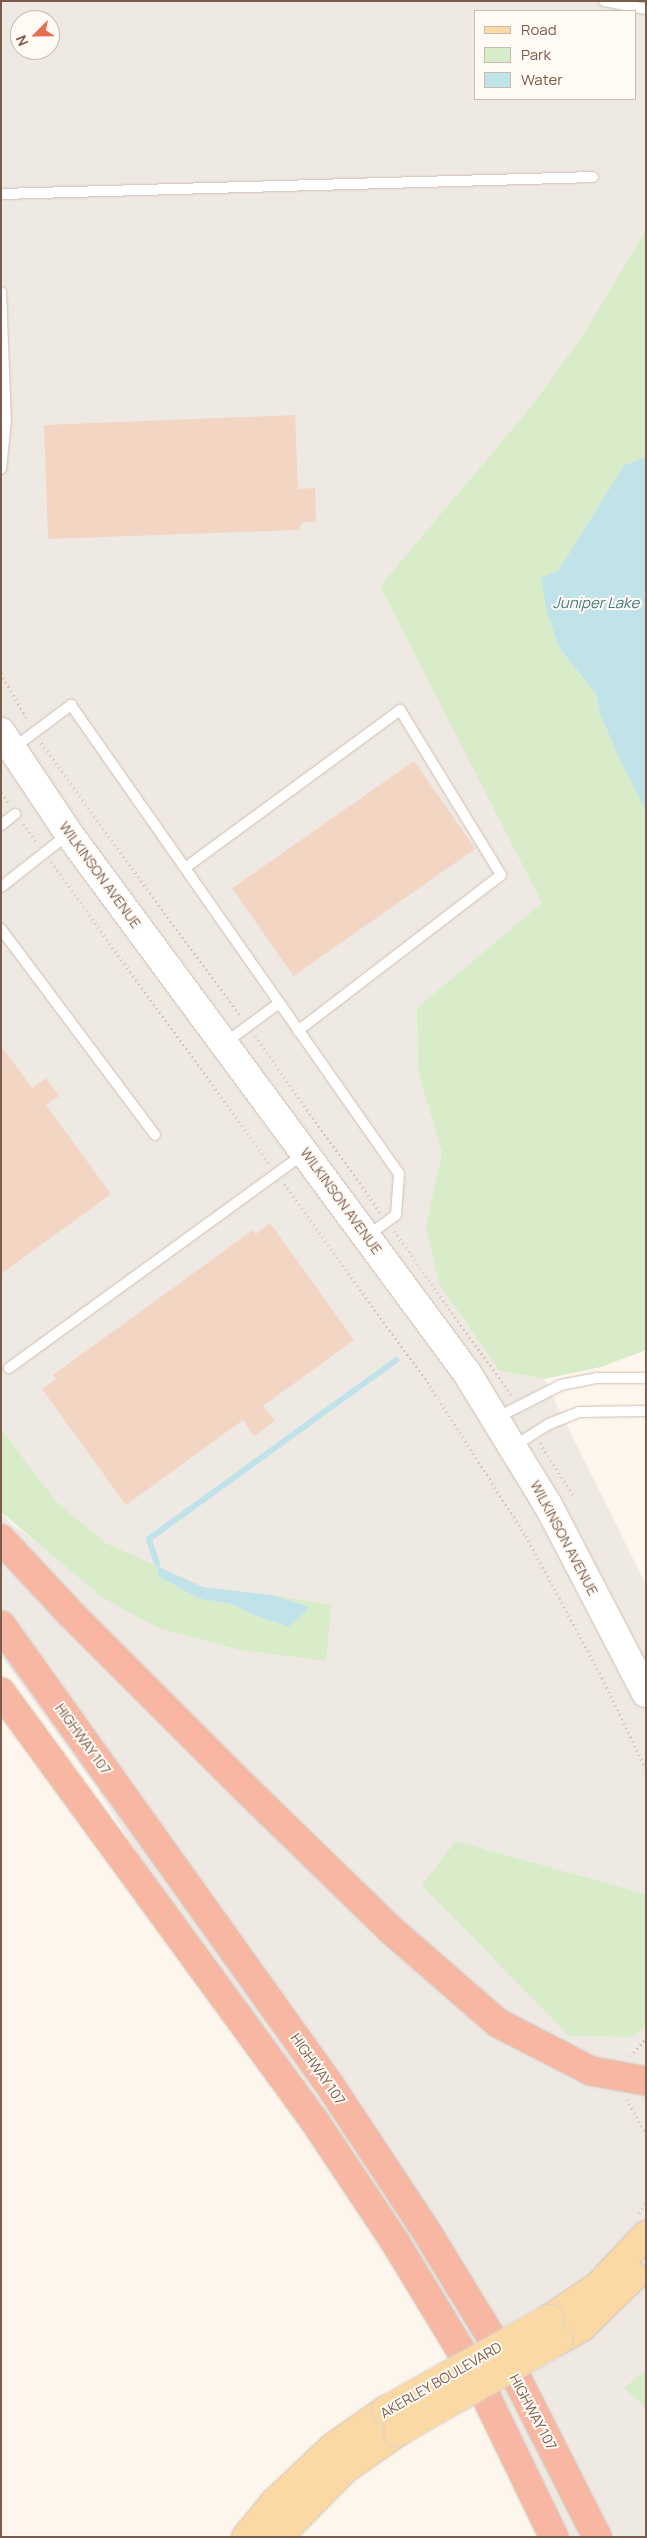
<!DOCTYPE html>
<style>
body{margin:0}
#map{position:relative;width:647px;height:2538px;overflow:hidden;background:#fdf6ec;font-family:Manrope,sans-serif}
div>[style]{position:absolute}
.industrial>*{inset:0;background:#efe9e4}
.green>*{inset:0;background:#d8ecc9}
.water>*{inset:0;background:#bfe3e8}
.stream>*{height:5.5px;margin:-2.75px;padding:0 2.75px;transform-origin:2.75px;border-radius:2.75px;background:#bfe3e8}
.building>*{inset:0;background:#f3d5c3;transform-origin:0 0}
.path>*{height:3px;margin-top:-1.5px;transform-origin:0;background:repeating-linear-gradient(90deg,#d9b8a5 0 1px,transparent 0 5px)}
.roads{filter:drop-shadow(0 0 1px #d1beb0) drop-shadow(0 0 1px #d1beb0)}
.lane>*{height:10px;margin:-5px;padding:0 5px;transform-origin:5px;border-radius:5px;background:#fff}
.secondary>*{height:28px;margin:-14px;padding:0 14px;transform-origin:14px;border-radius:14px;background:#fff}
.primary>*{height:28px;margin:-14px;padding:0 14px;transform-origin:14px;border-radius:14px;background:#fbd9a5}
.highway>*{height:28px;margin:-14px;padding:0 14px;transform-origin:14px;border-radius:14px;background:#f7b7a3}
.bridges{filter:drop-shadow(0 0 1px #dad1cd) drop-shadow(0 0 1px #dad1cd)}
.primary-bridge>*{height:28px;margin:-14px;padding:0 14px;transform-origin:14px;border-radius:14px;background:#fbd9a5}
span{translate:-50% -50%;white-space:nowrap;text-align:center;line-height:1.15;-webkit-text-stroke:4px #fffaf3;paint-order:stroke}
.street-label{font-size:14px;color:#7a5c4d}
.water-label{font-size:15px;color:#437c86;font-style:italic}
.frame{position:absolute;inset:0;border:2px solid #7a5c4d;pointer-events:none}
.legend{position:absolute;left:474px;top:10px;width:162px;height:90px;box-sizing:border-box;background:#fffaf3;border:1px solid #cabbb1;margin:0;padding:6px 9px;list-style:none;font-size:15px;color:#7a5c4d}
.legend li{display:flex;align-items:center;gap:10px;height:25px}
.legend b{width:25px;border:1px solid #cabbb1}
.north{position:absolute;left:10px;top:10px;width:50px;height:50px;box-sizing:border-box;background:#fffaf3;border:1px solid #cabbb1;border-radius:50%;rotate:247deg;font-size:14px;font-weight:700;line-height:20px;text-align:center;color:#7a5c4d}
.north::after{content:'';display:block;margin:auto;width:18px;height:22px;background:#e76f51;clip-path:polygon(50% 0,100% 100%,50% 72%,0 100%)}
</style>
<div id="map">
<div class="industrial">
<div style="clip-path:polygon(evenodd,1px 1px,646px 1px,646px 230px,585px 332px,530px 408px,380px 586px,543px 903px,417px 1008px,418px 1071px,442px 1153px,426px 1225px,500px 1371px,544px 1379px,646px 1585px,646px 1894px,456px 1841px,634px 2037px,646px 2025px,646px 2370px,625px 2388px,646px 2408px,646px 2537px,551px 2537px,517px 2460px,96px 1787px,1px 1656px,1px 1512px,10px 1523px,158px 1628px,239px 1650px,326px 1661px,332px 1605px,203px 1587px,106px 1543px,57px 1502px,1px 1429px,1px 1px,476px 11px,636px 11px,636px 99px,476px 99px,476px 11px,1px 1px,20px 20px,50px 20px,50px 50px,20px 50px,20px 20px)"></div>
</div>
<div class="green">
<div style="clip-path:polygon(646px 230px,646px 457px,624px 465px,558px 571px,560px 649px,596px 694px,600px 714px,618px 756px,646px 811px,646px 1350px,601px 1367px,544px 1379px,500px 1371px,439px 1284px,426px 1225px,442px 1153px,418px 1071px,417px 1008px,542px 903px,380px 586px,530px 408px,585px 332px)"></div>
<div style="clip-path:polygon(1px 1429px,57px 1502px,106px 1543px,157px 1566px,158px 1576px,199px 1599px,232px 1604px,251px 1614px,289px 1627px,310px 1607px,272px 1595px,332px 1605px,326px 1661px,239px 1650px,158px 1628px,103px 1598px,1px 1512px)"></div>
<div style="clip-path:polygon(456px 1841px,646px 1894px,646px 2025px,634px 2037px,569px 2036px,422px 1885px)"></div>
<div style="clip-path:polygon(646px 2370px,646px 2408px,624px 2388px)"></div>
</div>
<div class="water">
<div style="clip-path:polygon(646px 457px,646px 811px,618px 756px,600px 714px,596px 694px,560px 649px,547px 612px,541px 578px,558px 571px,624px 465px)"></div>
<div style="clip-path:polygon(157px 1566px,203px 1587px,272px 1595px,310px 1607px,289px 1627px,251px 1614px,232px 1604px,199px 1599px,158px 1576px)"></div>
</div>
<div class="stream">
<div style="left:157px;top:1564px;width:26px;rotate:-108deg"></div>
<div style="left:149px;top:1539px;width:305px;rotate:-35.9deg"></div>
</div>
<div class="building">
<div style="clip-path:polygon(295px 415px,298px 489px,315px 488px,316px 522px,303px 522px,299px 530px,48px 539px,44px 425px)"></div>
<div style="left:414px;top:761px;width:107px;height:222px;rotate:55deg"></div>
<div style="clip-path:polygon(1px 1046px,32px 1088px,46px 1078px,59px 1096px,46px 1105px,111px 1194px,1px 1274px)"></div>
<div style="clip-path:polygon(270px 1223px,354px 1340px,263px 1406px,275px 1421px,254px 1436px,243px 1420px,126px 1505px,42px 1389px,56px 1379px,53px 1375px,253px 1230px,256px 1234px)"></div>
</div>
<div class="path">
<div style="left:1px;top:673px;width:55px;rotate:60.6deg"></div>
<div style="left:41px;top:743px;width:339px;rotate:53.9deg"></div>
<div style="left:1px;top:793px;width:14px;rotate:54deg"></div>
<div style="left:23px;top:824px;width:24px;rotate:54deg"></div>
<div style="left:51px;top:862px;width:372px;rotate:54.1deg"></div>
<div style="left:255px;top:1036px;width:216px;rotate:54.6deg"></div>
<div style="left:284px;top:1184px;width:249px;rotate:54.1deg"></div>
<div style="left:430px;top:1386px;width:178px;rotate:57.4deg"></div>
<div style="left:526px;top:1536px;width:161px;rotate:61.8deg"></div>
<div style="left:602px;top:1678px;width:101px;rotate:64.2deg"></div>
<div style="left:394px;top:1231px;width:201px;rotate:54.5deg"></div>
<div style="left:540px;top:1443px;width:65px;rotate:57.5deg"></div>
<div style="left:630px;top:2056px;width:24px;rotate:-48deg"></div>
<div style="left:627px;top:2099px;width:40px;rotate:62deg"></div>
<div style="left:639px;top:2213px;width:12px;rotate:-55deg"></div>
</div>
<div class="roads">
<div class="lane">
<div style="left:604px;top:1px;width:43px;rotate:10.8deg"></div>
<div style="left:1px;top:194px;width:592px;rotate:-1.64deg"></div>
<div style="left:1px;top:292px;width:128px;rotate:87.8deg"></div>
<div style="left:6px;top:420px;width:49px;rotate:95.8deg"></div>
<div style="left:12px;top:749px;width:74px;rotate:-36.7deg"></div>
<div style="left:71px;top:705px;width:572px;rotate:55.03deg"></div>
<div style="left:399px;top:1174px;width:41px;rotate:94.2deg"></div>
<div style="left:396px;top:1215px;width:36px;rotate:144deg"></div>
<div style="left:1px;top:825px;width:18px;rotate:-38deg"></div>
<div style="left:185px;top:868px;width:267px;rotate:-36.3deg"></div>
<div style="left:400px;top:710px;width:193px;rotate:58.5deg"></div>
<div style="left:501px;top:875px;width:256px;rotate:142.5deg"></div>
<div style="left:1px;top:887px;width:84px;rotate:-38.2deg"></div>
<div style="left:1px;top:929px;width:257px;rotate:53.2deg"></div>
<div style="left:225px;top:1043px;width:67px;rotate:-36.5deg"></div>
<div style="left:9px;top:1368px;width:364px;rotate:-36deg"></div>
<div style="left:496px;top:1418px;width:73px;rotate:-26.9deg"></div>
<div style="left:561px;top:1385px;width:37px;rotate:-11deg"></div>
<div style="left:597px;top:1378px;width:49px"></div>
<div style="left:514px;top:1446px;width:41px;rotate:-32.2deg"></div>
<div style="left:549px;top:1424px;width:32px;rotate:-22deg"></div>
<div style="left:579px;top:1412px;width:67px;rotate:-0.9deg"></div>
</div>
<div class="secondary">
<div style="left:1px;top:732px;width:123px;rotate:56.3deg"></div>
<div style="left:69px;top:834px;width:670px;rotate:53.56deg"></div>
<div style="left:467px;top:1373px;width:155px;rotate:58.5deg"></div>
<div style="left:548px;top:1505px;width:212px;rotate:62.5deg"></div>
</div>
<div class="primary">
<div style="left:549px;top:2319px;width:59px;rotate:-34deg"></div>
<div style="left:598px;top:2286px;width:70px;rotate:-46.7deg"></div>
<div style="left:559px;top:2340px;width:26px;rotate:-29deg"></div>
<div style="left:582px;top:2327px;width:73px;rotate:-44.4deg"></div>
<div style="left:246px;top:2537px;width:44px;rotate:-50.5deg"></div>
<div style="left:274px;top:2503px;width:81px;rotate:-43.5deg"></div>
<div style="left:333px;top:2447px;width:65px;rotate:-34.9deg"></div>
<div style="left:278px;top:2537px;width:95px;rotate:-45.4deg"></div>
<div style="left:345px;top:2469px;width:65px;rotate:-34.9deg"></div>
</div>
<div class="highway">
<div style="left:1px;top:1539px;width:101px;rotate:47deg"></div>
<div style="left:70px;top:1613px;width:246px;rotate:45deg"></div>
<div style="left:244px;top:1787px;width:205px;rotate:44.2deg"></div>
<div style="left:391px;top:1930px;width:142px;rotate:41deg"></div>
<div style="left:498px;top:2023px;width:105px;rotate:27.3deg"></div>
<div style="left:591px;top:2071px;width:56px;rotate:10.3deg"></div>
<div style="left:1px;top:1625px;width:564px;rotate:54.45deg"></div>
<div style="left:329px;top:2084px;width:174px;rotate:56.5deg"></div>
<div style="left:425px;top:2229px;width:178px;rotate:58.5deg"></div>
<div style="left:518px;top:2381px;width:175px;rotate:63.1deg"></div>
<div style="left:1px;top:1692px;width:529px;rotate:53.85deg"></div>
<div style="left:313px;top:2119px;width:148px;rotate:56.3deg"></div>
<div style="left:395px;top:2242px;width:157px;rotate:58.8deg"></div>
<div style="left:476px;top:2376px;width:179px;rotate:64.2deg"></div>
</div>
</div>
<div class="bridges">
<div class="primary-bridge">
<div style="left:386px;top:2410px;width:187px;rotate:-29.2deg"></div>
<div style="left:398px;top:2432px;width:185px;rotate:-29.7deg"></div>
</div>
</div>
<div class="street-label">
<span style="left:100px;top:875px;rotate:54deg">WILKINSON AVENUE</span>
<span style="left:341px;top:1201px;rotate:54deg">WILKINSON AVENUE</span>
<span style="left:564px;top:1538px;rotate:62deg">WILKINSON AVENUE</span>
<span style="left:83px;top:1739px;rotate:54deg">HIGHWAY 107</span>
<span style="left:318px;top:2069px;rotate:55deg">HIGHWAY 107</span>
<span style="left:441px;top:2380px;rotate:-30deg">AKERLEY BOULEVARD</span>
<span style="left:533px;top:2412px;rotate:62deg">HIGHWAY 107</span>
</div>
<div class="water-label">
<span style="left:596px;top:603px">Juniper Lake</span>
</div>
<div class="frame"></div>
<ul class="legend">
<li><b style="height:6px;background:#fbd9a5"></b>Road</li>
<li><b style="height:14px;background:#d8ecc9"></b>Park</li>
<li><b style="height:14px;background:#bfe3e8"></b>Water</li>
</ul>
<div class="north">N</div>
</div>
